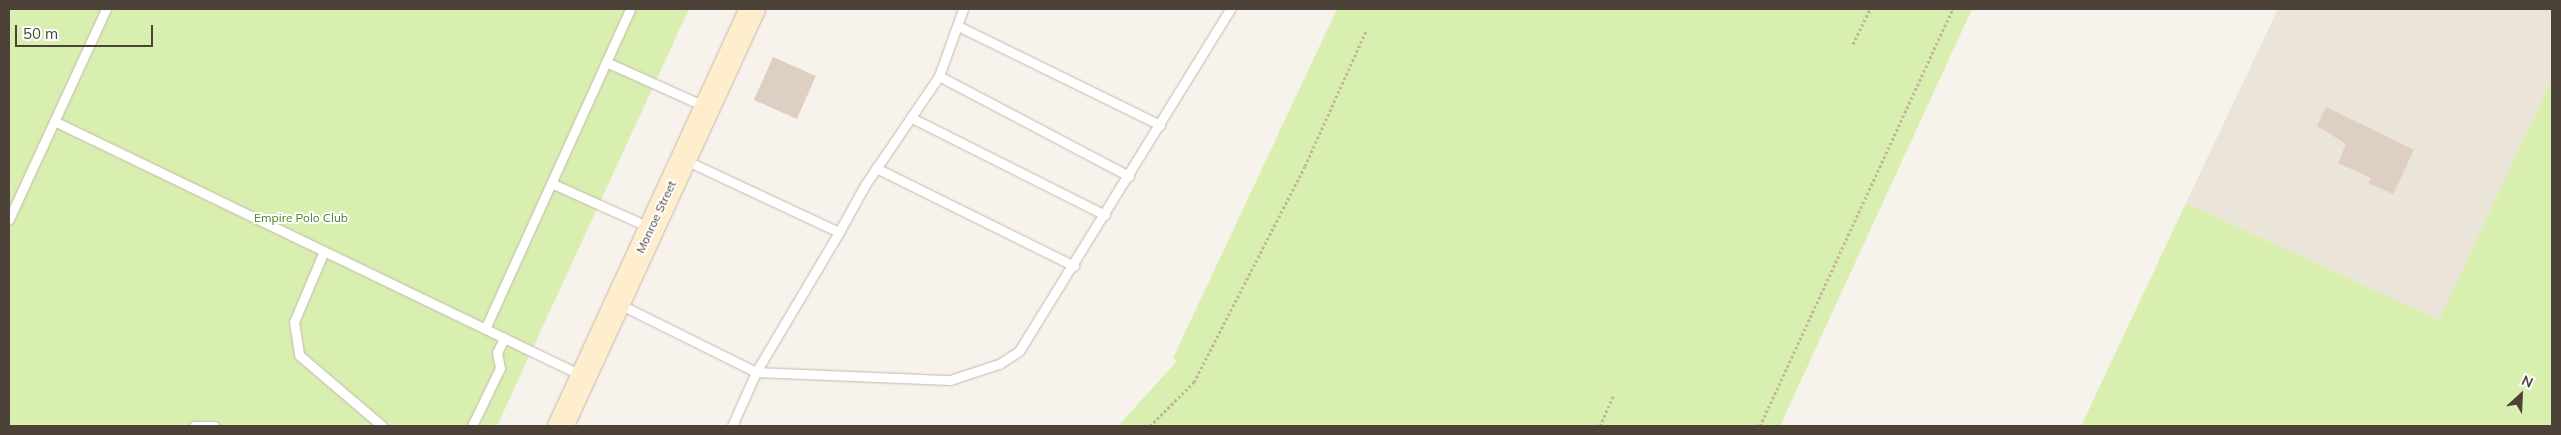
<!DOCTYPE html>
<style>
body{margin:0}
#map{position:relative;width:2561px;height:435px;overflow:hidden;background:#f7f2eb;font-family:Mulish,sans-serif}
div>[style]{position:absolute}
.residential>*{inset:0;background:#ebe4d8}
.green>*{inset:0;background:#d9efb0}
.building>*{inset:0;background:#ddd0c2;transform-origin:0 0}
.path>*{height:3px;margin-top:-1.5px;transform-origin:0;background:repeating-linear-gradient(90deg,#c7b39b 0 2.5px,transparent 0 5px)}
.roads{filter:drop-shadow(0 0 1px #c4b9ac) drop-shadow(0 0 1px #c4b9ac)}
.lane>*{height:9px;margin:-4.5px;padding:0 4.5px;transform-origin:4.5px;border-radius:4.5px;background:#fff}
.secondary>*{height:25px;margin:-12.5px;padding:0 12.5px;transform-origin:12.5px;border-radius:12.5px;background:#ffeecd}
span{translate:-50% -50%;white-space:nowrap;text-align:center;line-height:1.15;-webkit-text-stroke:4px #fff;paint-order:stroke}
.street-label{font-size:12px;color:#4d4237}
.park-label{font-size:12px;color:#4f8121}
.frame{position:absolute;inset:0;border:10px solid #4d4237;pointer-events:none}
.north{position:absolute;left:2496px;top:370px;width:50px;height:50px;-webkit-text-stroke:4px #fff;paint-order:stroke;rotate:25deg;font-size:14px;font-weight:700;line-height:20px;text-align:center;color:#4d4237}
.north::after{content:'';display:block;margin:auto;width:18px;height:22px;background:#4d4237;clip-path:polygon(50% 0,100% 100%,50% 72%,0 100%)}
.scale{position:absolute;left:15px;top:25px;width:138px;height:22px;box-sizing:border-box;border:2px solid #4d4237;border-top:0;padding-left:6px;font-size:15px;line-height:18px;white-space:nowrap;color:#4d4237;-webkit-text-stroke:4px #fff;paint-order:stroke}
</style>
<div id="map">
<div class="residential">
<div style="clip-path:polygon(2278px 9px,2552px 9px,2552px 78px,2439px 320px,2186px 203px)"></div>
</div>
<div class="green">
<div style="clip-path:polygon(9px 9px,689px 9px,497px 426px,9px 426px)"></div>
<div style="clip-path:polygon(1337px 9px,1972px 9px,1780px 426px,1118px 426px,1177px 361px,1173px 358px)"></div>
<div style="clip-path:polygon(2552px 78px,2552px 426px,2081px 426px,2186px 203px,2439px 320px)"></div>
</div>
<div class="building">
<div style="left:773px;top:57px;width:47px;height:47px;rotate:24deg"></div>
<div style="clip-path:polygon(2326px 107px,2414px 150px,2393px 194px,2368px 183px,2371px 178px,2338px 163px,2346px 144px,2317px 126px)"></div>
</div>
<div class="path">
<div style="left:1853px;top:44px;width:39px;rotate:-64deg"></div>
<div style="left:1150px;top:426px;width:62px;rotate:-45deg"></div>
<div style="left:1194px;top:382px;width:243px;rotate:-62.8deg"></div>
<div style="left:1305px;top:166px;width:150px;rotate:-65.7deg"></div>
<div style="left:1600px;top:426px;width:34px;rotate:-66deg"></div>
<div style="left:1760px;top:426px;width:459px;rotate:-65.2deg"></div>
</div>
<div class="roads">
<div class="lane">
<div style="left:958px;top:26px;width:225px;rotate:26.1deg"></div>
<div style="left:606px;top:62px;width:110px;rotate:24.2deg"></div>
<div style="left:939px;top:76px;width:215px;rotate:27.8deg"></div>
<div style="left:912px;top:118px;width:216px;rotate:26.7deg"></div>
<div style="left:54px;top:121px;width:585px;rotate:25.73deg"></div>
<div style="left:685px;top:160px;width:170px;rotate:25.1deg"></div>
<div style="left:839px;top:232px;width:54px;rotate:-61deg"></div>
<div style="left:865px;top:185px;width:132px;rotate:-55.8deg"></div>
<div style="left:939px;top:76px;width:71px;rotate:-70.3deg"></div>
<div style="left:876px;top:168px;width:221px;rotate:26.3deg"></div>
<div style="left:551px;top:183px;width:110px;rotate:24.2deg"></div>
<div style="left:9px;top:219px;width:231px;rotate:-65.2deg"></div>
<div style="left:324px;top:251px;width:77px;rotate:112.9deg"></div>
<div style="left:294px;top:322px;width:33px;rotate:81deg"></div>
<div style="left:299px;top:355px;width:109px;rotate:40.5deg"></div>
<div style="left:619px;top:304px;width:153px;rotate:26.4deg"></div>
<div style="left:756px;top:372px;width:163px;rotate:-59.3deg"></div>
<div style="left:485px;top:329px;width:351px;rotate:-65.6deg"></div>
<div style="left:194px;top:426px;width:20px"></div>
<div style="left:472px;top:426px;width:64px;rotate:-64.2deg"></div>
<div style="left:500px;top:368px;width:15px;rotate:-101deg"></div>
<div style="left:497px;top:353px;width:17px;rotate:-65deg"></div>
<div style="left:732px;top:426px;width:59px;rotate:-66deg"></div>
<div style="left:756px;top:372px;width:194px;rotate:2.4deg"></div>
<div style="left:950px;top:380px;width:52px;rotate:-18.1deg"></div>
<div style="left:999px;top:364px;width:24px;rotate:-33deg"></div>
<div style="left:1019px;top:351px;width:402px;rotate:-58.3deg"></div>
</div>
<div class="secondary">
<div style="left:560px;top:426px;width:459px;rotate:-65.3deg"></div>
</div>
</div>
<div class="street-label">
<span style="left:656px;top:217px;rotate:-65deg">Monroe Street</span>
</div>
<div class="park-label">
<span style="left:301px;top:218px">Empire Polo Club</span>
</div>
<div class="frame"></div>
<div class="north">N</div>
<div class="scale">50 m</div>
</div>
